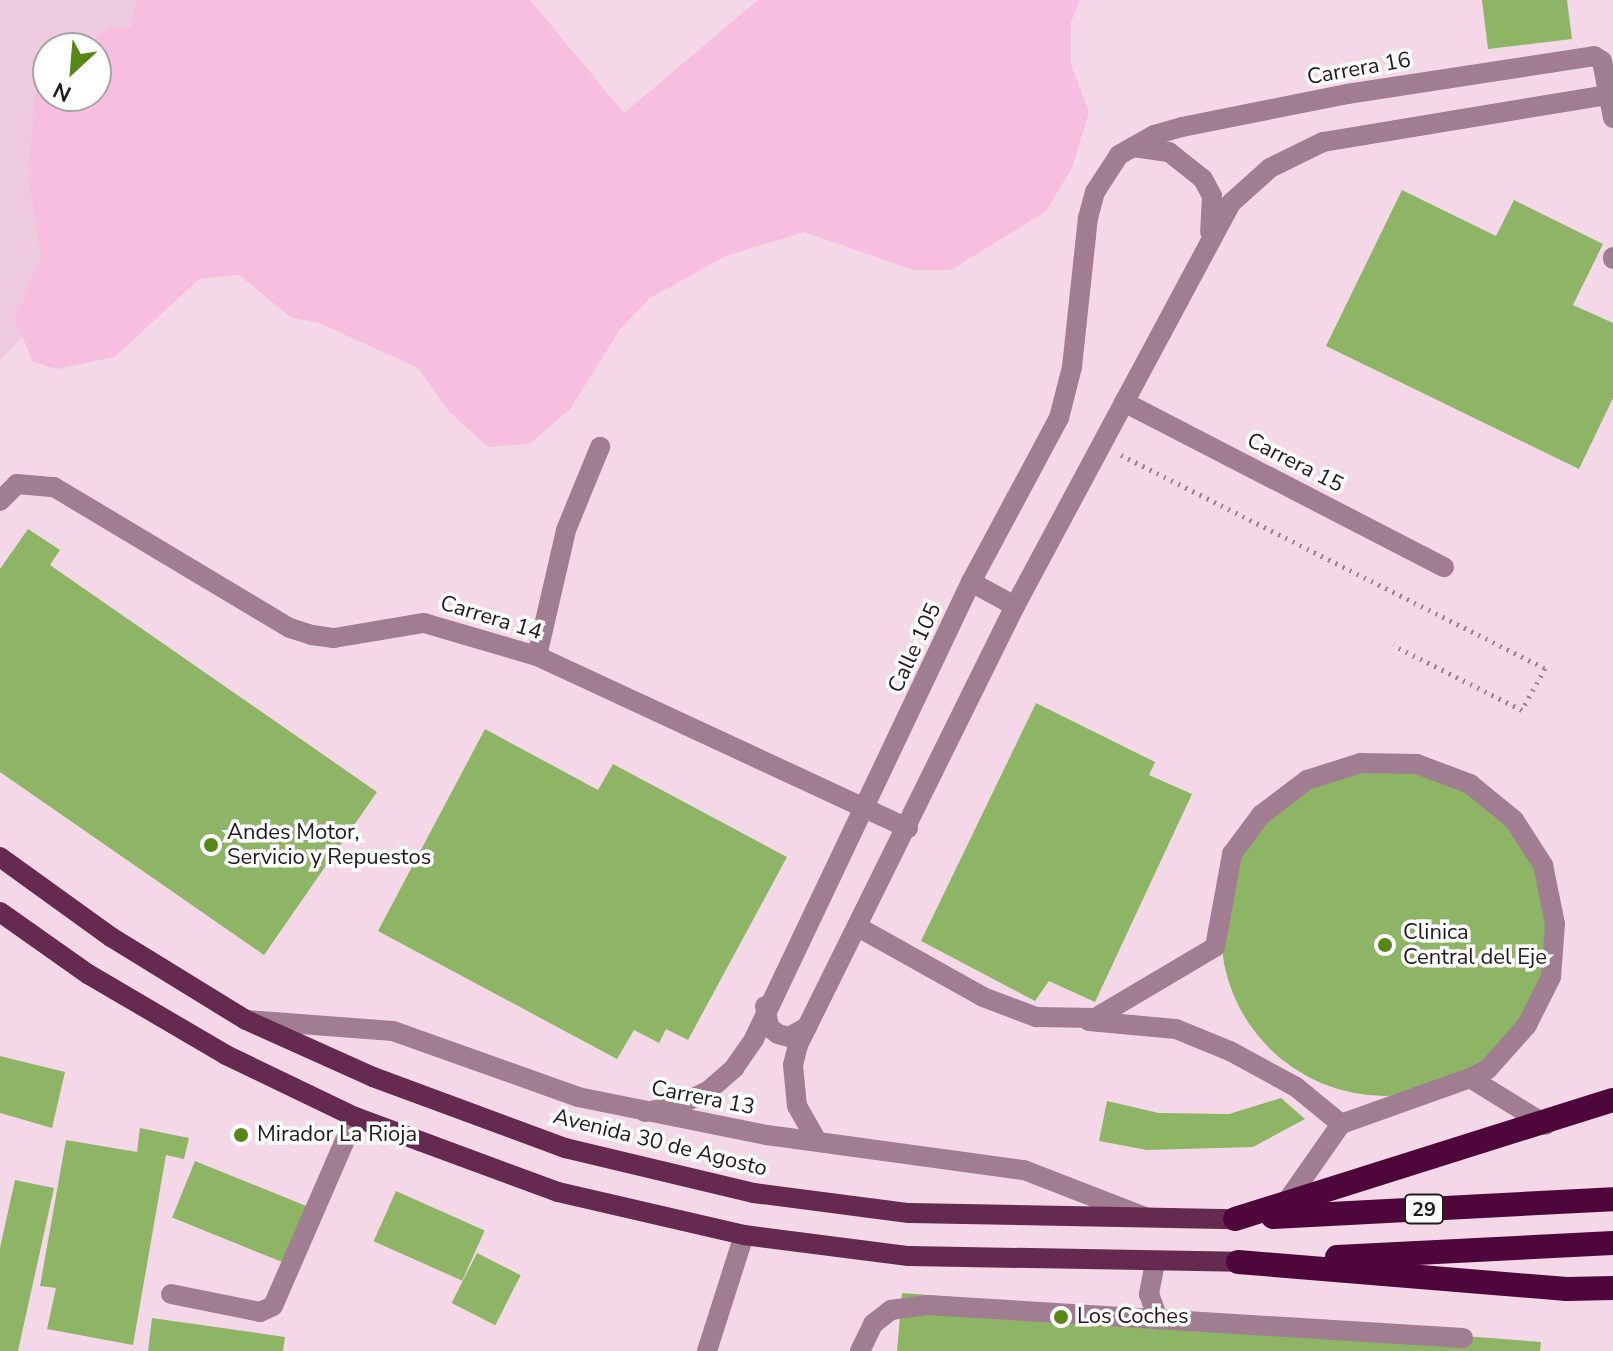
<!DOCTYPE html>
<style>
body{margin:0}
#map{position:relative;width:1613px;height:1351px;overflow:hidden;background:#f5d8e8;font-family:"Nunito Sans",sans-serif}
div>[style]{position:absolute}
.built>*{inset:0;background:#eecade}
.green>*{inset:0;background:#f8bee0}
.building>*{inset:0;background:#8db565;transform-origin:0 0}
.round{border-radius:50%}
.path>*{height:5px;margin-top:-2.5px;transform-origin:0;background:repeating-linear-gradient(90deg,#9a8591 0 2px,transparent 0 8px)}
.minor>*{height:20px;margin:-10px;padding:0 10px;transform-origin:10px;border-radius:10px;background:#a17d92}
.major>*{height:20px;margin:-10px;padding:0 10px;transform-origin:10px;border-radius:10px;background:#662a51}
.highway>*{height:24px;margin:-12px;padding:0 12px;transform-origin:12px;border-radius:12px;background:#4f063a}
.dots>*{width:22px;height:22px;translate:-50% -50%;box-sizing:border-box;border:4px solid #fff;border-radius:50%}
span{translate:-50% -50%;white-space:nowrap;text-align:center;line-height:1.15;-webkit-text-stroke:7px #fff;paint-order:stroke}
.shield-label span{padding:2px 6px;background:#fff;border:2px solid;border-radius:6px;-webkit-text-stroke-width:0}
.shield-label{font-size:20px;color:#23191f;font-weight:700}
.street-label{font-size:22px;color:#23191f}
.poi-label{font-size:22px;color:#23191f}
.left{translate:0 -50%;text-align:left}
.north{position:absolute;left:32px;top:32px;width:80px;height:80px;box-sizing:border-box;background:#fff;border:2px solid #a7a3a5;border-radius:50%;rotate:206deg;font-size:22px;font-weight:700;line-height:32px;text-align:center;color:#23191f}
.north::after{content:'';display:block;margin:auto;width:28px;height:36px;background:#588617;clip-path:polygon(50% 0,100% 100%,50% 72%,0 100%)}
</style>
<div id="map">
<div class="built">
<div style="clip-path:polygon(evenodd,0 0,297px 0,92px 262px,0 361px,0 0,48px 48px,96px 48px,96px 96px,48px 96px,48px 48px)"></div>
</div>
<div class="green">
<div style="clip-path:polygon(136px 0,530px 0,624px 113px,758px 0,1080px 0,1071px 22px,1071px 64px,1089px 112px,1072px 168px,1046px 211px,951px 270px,913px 270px,804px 232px,726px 256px,650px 298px,621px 328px,570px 409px,529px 444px,488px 447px,449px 412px,418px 368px,319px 323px,292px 318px,239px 275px,199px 279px,115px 357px,57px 369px,33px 362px,14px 317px,41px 258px,28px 176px,35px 96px,48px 66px,48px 96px,96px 96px,96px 48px,83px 48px,110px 26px,131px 29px)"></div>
</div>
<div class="building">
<div style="clip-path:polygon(1482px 0,1567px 0,1572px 39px,1488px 49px)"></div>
<div style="clip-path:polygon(1402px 190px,1496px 236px,1514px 200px,1603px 244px,1573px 305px,1613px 323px,1613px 398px,1579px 469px,1326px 346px)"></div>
<div style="clip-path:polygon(28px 529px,60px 550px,50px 565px,377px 792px,264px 955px,0 772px,0 569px)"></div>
<div style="clip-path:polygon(1036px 703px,1155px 762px,1149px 775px,1192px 794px,1095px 1002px,1049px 981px,1035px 1001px,921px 941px)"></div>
<div style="clip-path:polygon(485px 729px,598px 790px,613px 764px,787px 857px,688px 1040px,666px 1029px,659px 1043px,634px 1030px,617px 1059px,378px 931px)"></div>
<div class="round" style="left:1221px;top:768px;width:328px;height:328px"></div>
<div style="clip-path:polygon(0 1056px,65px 1072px,52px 1128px,0 1113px)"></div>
<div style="clip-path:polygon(1281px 1098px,1305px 1119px,1253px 1147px,1147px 1150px,1099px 1141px,1107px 1101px,1159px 1113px,1229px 1114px)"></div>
<div style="clip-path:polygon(140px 1128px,189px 1138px,184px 1159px,166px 1155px,133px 1345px,47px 1329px,56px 1288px,40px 1286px,66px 1140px,137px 1152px)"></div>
<div style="left:195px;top:1161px;width:120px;height:61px;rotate:22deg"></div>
<div style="clip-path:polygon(15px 1180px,54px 1188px,18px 1351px,0 1351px,0 1248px)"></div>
<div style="left:396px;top:1191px;width:97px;height:55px;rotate:24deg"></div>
<div style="left:477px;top:1253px;width:49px;height:56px;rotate:27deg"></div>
<div style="clip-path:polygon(902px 1293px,1541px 1342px,1540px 1351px,897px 1351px)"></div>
<div style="clip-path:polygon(152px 1318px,285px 1337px,283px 1351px,148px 1351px)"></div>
</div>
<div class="path">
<div style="left:1121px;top:455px;width:474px;rotate:26.7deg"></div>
<div style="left:1545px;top:668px;width:48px;rotate:118.7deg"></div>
<div style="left:1522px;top:710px;width:144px;rotate:-153.3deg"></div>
</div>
<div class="minor">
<div style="left:1133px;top:147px;width:36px;rotate:8deg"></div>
<div style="left:1169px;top:152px;width:43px;rotate:38.5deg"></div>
<div style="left:1203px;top:179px;width:19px;rotate:62deg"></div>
<div style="left:1212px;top:196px;width:36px;rotate:93deg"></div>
<div style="left:1613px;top:259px;width:2px;rotate:-90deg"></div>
<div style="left:1124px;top:402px;width:360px;rotate:27.3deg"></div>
<div style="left:0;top:501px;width:24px;rotate:-45deg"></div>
<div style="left:17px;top:484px;width:37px;rotate:5deg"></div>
<div style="left:54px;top:487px;width:275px;rotate:30.9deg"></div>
<div style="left:290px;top:628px;width:23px;rotate:18deg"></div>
<div style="left:312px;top:635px;width:22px;rotate:8deg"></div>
<div style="left:334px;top:638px;width:91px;rotate:-9.5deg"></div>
<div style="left:424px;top:623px;width:118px;rotate:16.3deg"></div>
<div style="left:537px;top:656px;width:409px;rotate:24.9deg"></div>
<div style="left:971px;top:582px;width:50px;rotate:28.6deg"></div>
<div style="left:537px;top:656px;width:129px;rotate:-77deg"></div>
<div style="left:566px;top:530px;width:90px;rotate:-67.7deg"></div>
<div style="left:858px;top:927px;width:143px;rotate:29.2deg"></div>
<div style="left:983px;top:997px;width:57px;rotate:20.7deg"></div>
<div style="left:1036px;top:1017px;width:59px;rotate:1deg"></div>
<div style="left:1095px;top:1018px;width:139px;rotate:-30.6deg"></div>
<div style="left:1215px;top:947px;width:95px;rotate:-79.6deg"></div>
<div style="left:1232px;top:854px;width:49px;rotate:-53.4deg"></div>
<div style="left:1261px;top:815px;width:58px;rotate:-37.3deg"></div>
<div style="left:1307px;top:780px;width:57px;rotate:-17.5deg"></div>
<div style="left:1361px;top:763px;width:56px;rotate:1deg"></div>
<div style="left:1417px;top:764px;width:57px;rotate:20.7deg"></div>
<div style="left:1470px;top:784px;width:57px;rotate:39.3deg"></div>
<div style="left:1514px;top:820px;width:54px;rotate:57.2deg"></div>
<div style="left:1543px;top:865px;width:60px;rotate:78.5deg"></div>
<div style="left:1555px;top:924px;width:53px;rotate:94.3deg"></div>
<div style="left:1551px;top:977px;width:54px;rotate:116.6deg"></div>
<div style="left:1527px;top:1025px;width:59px;rotate:131.6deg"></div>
<div style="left:1488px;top:1069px;width:20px;rotate:153deg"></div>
<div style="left:765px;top:1006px;width:21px;rotate:79deg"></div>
<div style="left:769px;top:1027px;width:11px;rotate:38deg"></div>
<div style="left:778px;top:1034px;width:11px;rotate:15deg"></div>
<div style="left:789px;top:1037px;width:21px;rotate:-29deg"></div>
<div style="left:247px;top:1020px;width:146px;rotate:4.3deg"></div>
<div style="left:393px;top:1031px;width:196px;rotate:19.6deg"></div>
<div style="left:578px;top:1097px;width:193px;rotate:11.4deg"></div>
<div style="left:767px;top:1135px;width:259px;rotate:7.8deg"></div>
<div style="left:1024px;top:1170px;width:130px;rotate:21.2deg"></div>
<div style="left:1089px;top:1021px;width:87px;rotate:5.3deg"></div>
<div style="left:1176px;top:1029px;width:58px;rotate:22.2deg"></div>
<div style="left:1230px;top:1051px;width:75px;rotate:28.6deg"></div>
<div style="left:1296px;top:1087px;width:58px;rotate:39.4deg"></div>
<div style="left:645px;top:1112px;width:33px;rotate:-11deg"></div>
<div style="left:677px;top:1106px;width:34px;rotate:-26deg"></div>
<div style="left:708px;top:1091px;width:35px;rotate:-41deg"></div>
<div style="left:734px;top:1068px;width:35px;rotate:-55deg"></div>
<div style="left:754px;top:1039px;width:506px;rotate:-64.6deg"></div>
<div style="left:971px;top:582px;width:186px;rotate:-61.8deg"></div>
<div style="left:1059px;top:418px;width:53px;rotate:-75.7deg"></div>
<div style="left:1072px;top:367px;width:150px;rotate:-83.9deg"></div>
<div style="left:1088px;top:218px;width:27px;rotate:-75deg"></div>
<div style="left:1095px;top:192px;width:44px;rotate:-57deg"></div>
<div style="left:1119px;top:155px;width:40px;rotate:-29.7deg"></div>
<div style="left:1154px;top:135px;width:29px;rotate:-16deg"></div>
<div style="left:1182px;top:127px;width:168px;rotate:-11.3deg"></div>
<div style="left:1347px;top:94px;width:250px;rotate:-8.7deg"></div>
<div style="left:1594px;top:56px;width:9px;rotate:32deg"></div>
<div style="left:1602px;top:61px;width:58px;rotate:79.1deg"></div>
<div style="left:817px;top:1141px;width:40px;rotate:-119.7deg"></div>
<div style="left:797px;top:1106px;width:41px;rotate:-95.6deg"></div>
<div style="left:793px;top:1065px;width:21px;rotate:-76deg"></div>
<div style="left:798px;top:1045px;width:490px;rotate:-63.7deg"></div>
<div style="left:1015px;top:606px;width:457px;rotate:-61.8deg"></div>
<div style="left:1231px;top:203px;width:52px;rotate:-41.9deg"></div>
<div style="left:1270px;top:168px;width:59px;rotate:-26.1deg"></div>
<div style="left:1323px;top:142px;width:289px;rotate:-9.4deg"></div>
<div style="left:1285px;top:1204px;width:98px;rotate:-55deg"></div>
<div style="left:1341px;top:1124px;width:137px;rotate:-19.6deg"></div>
<div style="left:1470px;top:1078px;width:89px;rotate:31.7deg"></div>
<div style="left:1155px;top:1263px;width:32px;rotate:101deg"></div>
<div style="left:1149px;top:1294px;width:27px;rotate:70deg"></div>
<div style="left:171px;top:1294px;width:91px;rotate:11.4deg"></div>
<div style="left:260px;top:1312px;width:14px;rotate:-25deg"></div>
<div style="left:273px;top:1306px;width:206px;rotate:-66.5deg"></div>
<div style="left:707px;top:1351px;width:122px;rotate:-72.3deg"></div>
<div style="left:860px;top:1351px;width:30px;rotate:-64deg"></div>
<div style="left:873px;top:1324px;width:23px;rotate:-38deg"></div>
<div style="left:891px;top:1310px;width:36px;rotate:-8deg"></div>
<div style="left:927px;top:1305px;width:537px;rotate:3.52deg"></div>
</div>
<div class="major">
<div style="left:0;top:857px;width:137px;rotate:35.8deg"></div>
<div style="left:111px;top:937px;width:158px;rotate:31.6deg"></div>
<div style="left:246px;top:1020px;width:139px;rotate:24.2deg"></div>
<div style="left:373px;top:1077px;width:205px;rotate:20.3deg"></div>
<div style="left:565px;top:1148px;width:194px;rotate:13.4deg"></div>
<div style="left:754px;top:1193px;width:156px;rotate:7.4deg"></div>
<div style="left:909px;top:1213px;width:326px;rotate:1.1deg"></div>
<div style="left:0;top:912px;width:108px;rotate:35.2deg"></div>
<div style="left:88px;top:974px;width:160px;rotate:30.4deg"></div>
<div style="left:226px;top:1055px;width:143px;rotate:25.7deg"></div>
<div style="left:355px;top:1117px;width:216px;rotate:20.3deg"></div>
<div style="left:558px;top:1192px;width:191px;rotate:13deg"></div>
<div style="left:744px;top:1235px;width:166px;rotate:7.3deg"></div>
<div style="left:909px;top:1256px;width:329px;rotate:1deg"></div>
</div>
<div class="highway">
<div style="left:1273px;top:1217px;width:340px;rotate:-3deg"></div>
<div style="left:1235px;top:1219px;width:396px;rotate:-17.5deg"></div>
<div style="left:1337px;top:1257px;width:276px;rotate:-2.9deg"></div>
<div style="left:1238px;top:1262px;width:330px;rotate:4.7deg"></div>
<div style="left:1567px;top:1289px;width:46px;rotate:-1.2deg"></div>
</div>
<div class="dots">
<div style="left:211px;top:845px;background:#588617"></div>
<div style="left:1385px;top:945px;background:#588617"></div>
<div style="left:241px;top:1135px;background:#588617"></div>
<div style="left:1061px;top:1317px;background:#588617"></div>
</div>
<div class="shield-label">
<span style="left:1424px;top:1209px">29</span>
</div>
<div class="street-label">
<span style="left:1359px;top:69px;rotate:-10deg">Carrera 16</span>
<span style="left:1295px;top:463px;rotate:27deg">Carrera 15</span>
<span style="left:491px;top:618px;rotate:17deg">Carrera 14</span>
<span style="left:915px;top:648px;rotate:-65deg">Calle 105</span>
<span style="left:703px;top:1098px;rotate:11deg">Carrera 13</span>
<span style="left:660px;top:1143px;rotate:14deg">Avenida 30 de Agosto</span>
</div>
<div class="poi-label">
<span class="left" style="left:227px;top:845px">Andes Motor,<br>Servicio y Repuestos</span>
<span class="left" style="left:1403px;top:945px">Clinica<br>Central del Eje</span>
<span class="left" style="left:257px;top:1135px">Mirador La Rioja</span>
<span class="left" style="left:1077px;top:1317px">Los Coches</span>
</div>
<div class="north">N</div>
</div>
